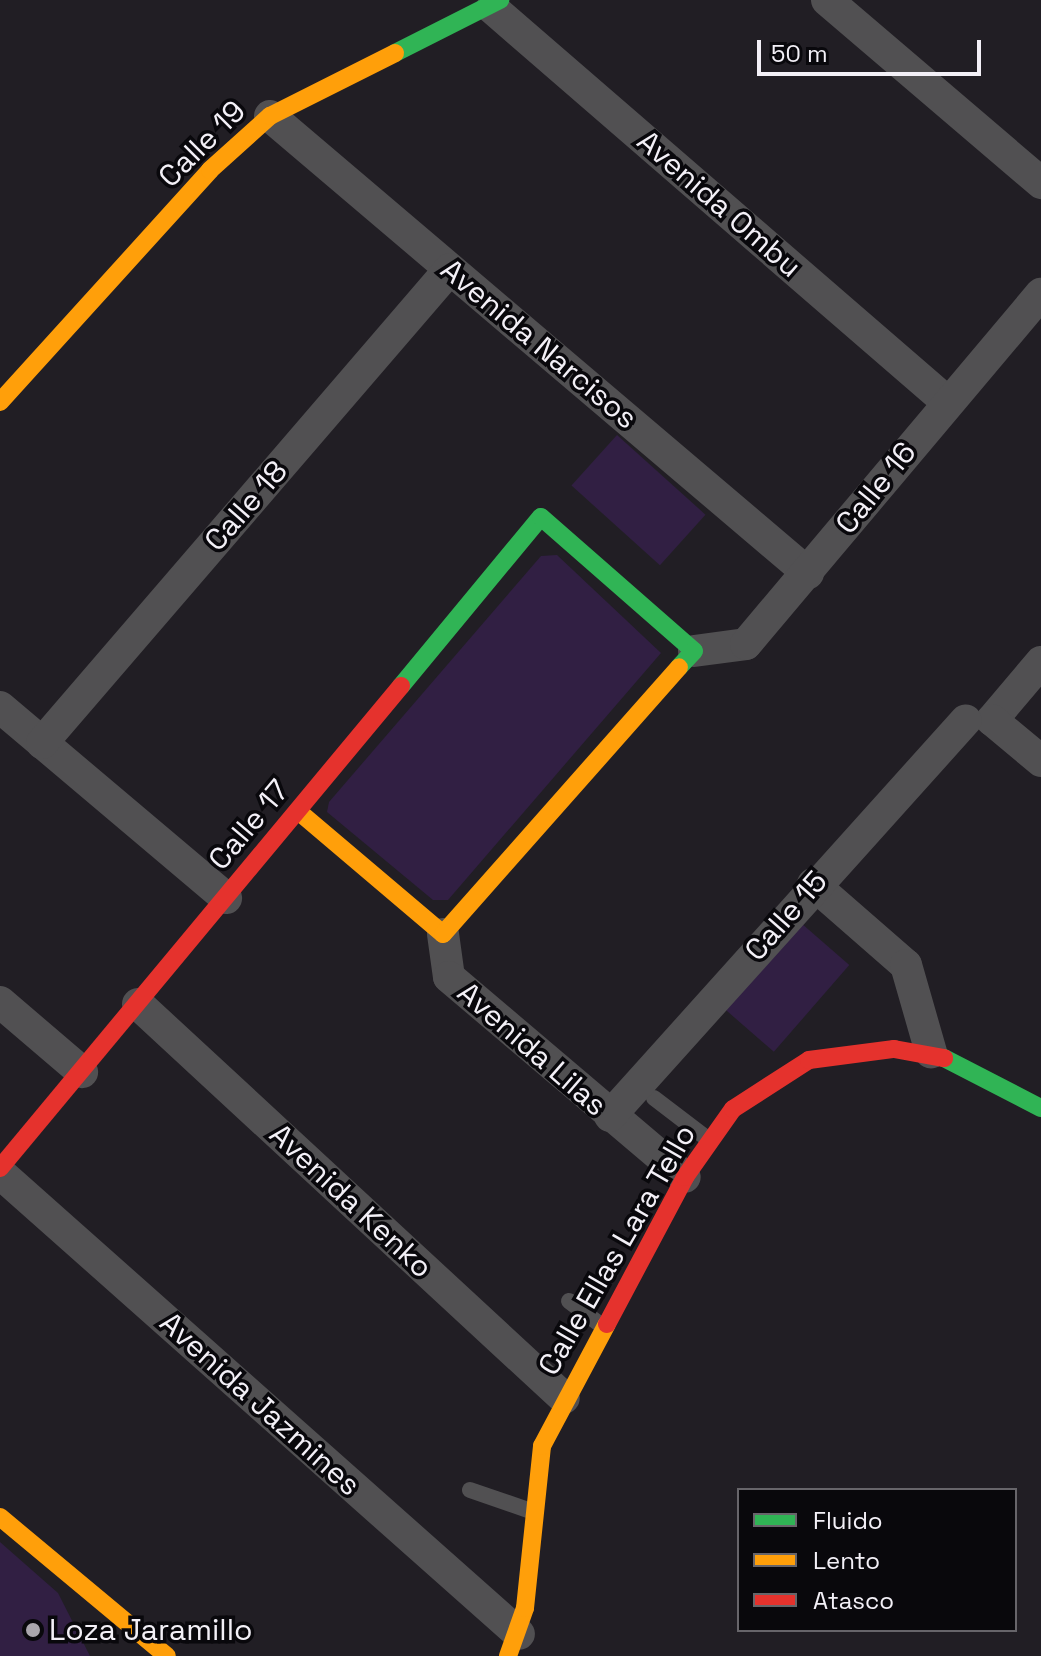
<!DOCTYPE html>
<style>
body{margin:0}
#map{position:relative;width:1041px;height:1656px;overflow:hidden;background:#211e24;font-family:"Space Grotesk",sans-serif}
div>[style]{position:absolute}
.green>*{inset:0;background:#311f43;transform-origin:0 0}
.lane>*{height:16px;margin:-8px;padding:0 8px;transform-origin:8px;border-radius:8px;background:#515052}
.street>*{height:32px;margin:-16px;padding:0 16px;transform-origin:16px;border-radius:16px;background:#515052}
.fast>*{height:18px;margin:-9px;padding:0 9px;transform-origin:9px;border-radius:9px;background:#30b455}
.slow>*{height:18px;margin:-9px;padding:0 9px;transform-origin:9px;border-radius:9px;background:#ff9f0a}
.jam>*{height:18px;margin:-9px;padding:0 9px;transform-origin:9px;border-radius:9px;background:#e5322d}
.dots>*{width:22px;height:22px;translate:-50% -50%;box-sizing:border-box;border:4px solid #09080c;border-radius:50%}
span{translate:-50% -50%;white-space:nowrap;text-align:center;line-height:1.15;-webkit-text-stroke:7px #09080c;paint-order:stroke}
.street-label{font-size:30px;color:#f3f0f7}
.poi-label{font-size:30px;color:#f3f0f7}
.left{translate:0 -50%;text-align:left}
.legend{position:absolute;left:737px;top:1488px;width:280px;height:144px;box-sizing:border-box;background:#09080c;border:2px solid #67656a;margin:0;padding:10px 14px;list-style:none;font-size:24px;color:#f3f0f7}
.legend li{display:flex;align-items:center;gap:16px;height:40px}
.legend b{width:40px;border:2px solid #67656a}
.scale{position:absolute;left:757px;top:40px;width:224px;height:36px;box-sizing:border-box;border:4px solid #f3f0f7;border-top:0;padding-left:10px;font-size:24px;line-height:28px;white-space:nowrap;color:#f3f0f7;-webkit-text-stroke:6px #09080c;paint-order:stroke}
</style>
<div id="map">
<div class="green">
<div style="left:617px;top:435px;width:119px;height:68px;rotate:42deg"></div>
<div style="clip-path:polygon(557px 555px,661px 653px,448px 900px,433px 900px,327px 812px,329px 802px,541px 556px)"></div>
<div style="left:801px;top:923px;width:64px;height:115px;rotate:41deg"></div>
<div style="clip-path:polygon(0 1542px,58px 1593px,90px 1656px,0 1656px)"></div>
</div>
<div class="lane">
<div style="left:654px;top:1098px;width:69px;rotate:37.4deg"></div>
<div style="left:569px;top:1301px;width:41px;rotate:37.1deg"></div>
<div style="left:470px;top:1490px;width:61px;rotate:19deg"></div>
</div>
<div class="street">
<div style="left:827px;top:0;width:282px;rotate:40.5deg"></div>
<div style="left:492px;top:8px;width:600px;rotate:40.88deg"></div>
<div style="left:270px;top:116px;width:706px;rotate:40.35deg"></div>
<div style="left:694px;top:651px;width:52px;rotate:-7.7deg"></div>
<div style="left:746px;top:644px;width:458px;rotate:-49.9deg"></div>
<div style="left:1041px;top:662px;width:76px;rotate:130.2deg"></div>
<div style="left:992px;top:720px;width:64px;rotate:39.9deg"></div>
<div style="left:0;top:707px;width:296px;rotate:40.2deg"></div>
<div style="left:42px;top:743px;width:625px;rotate:-49.28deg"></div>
<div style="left:813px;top:884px;width:123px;rotate:41.1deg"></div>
<div style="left:906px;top:965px;width:91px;rotate:74deg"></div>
<div style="left:443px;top:934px;width:43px;rotate:82.1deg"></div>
<div style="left:449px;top:977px;width:309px;rotate:40.3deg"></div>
<div style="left:0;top:1002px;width:108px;rotate:40.5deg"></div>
<div style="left:138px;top:1004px;width:580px;rotate:42.77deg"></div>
<div style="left:610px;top:1116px;width:532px;rotate:-48.04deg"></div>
<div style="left:0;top:1173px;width:694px;rotate:41.61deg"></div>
</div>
<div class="fast">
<div style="left:395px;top:53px;width:118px;rotate:-26.8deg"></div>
<div style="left:401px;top:686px;width:219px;rotate:-50.4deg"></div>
<div style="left:541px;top:517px;width:203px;rotate:41.2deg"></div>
<div style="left:694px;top:651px;width:22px;rotate:133deg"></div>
<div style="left:944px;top:1058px;width:109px;rotate:27.3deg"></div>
</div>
<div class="slow">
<div style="left:0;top:402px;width:313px;rotate:-47.8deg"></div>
<div style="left:210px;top:170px;width:81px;rotate:-42deg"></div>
<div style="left:270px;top:116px;width:140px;rotate:-26.7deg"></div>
<div style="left:298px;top:811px;width:190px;rotate:40.3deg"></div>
<div style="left:443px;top:934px;width:356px;rotate:-48.5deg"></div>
<div style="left:0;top:1517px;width:217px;rotate:39.8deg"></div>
<div style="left:508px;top:1656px;width:51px;rotate:-70.5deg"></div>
<div style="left:525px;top:1608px;width:163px;rotate:-84deg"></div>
<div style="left:542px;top:1446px;width:138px;rotate:-62deg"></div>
</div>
<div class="jam">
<div style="left:0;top:1168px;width:627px;rotate:-50.24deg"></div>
<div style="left:607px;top:1324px;width:166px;rotate:-62deg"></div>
<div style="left:685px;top:1177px;width:83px;rotate:-54.8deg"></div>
<div style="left:733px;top:1109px;width:90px;rotate:-32.8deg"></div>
<div style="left:809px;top:1060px;width:86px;rotate:-7.4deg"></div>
<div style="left:894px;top:1049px;width:51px;rotate:10.2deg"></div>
</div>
<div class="dots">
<div style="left:33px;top:1630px;background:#aaa6ad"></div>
</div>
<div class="street-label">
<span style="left:202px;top:144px;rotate:-45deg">Calle 19</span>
<span style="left:719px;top:204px;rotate:41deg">Avenida Ombu</span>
<span style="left:539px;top:344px;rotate:40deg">Avenida Narcisos</span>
<span style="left:876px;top:488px;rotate:-51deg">Calle 16</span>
<span style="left:246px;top:506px;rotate:-49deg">Calle 18</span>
<span style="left:249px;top:825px;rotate:-50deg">Calle 17</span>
<span style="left:786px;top:916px;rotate:-49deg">Calle 15</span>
<span style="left:532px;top:1049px;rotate:41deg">Avenida Lilas</span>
<span style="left:351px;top:1201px;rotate:43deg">Avenida Kenko</span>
<span style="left:617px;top:1250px;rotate:-60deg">Calle Ellas Lara Tello</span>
<span style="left:260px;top:1404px;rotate:42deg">Avenida Jazmines</span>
</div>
<div class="poi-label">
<span class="left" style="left:49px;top:1630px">Loza Jaramillo</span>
</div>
<ul class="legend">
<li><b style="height:10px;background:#30b455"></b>Fluido</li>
<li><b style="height:10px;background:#ff9f0a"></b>Lento</li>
<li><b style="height:10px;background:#e5322d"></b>Atasco</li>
</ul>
<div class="scale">50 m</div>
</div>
